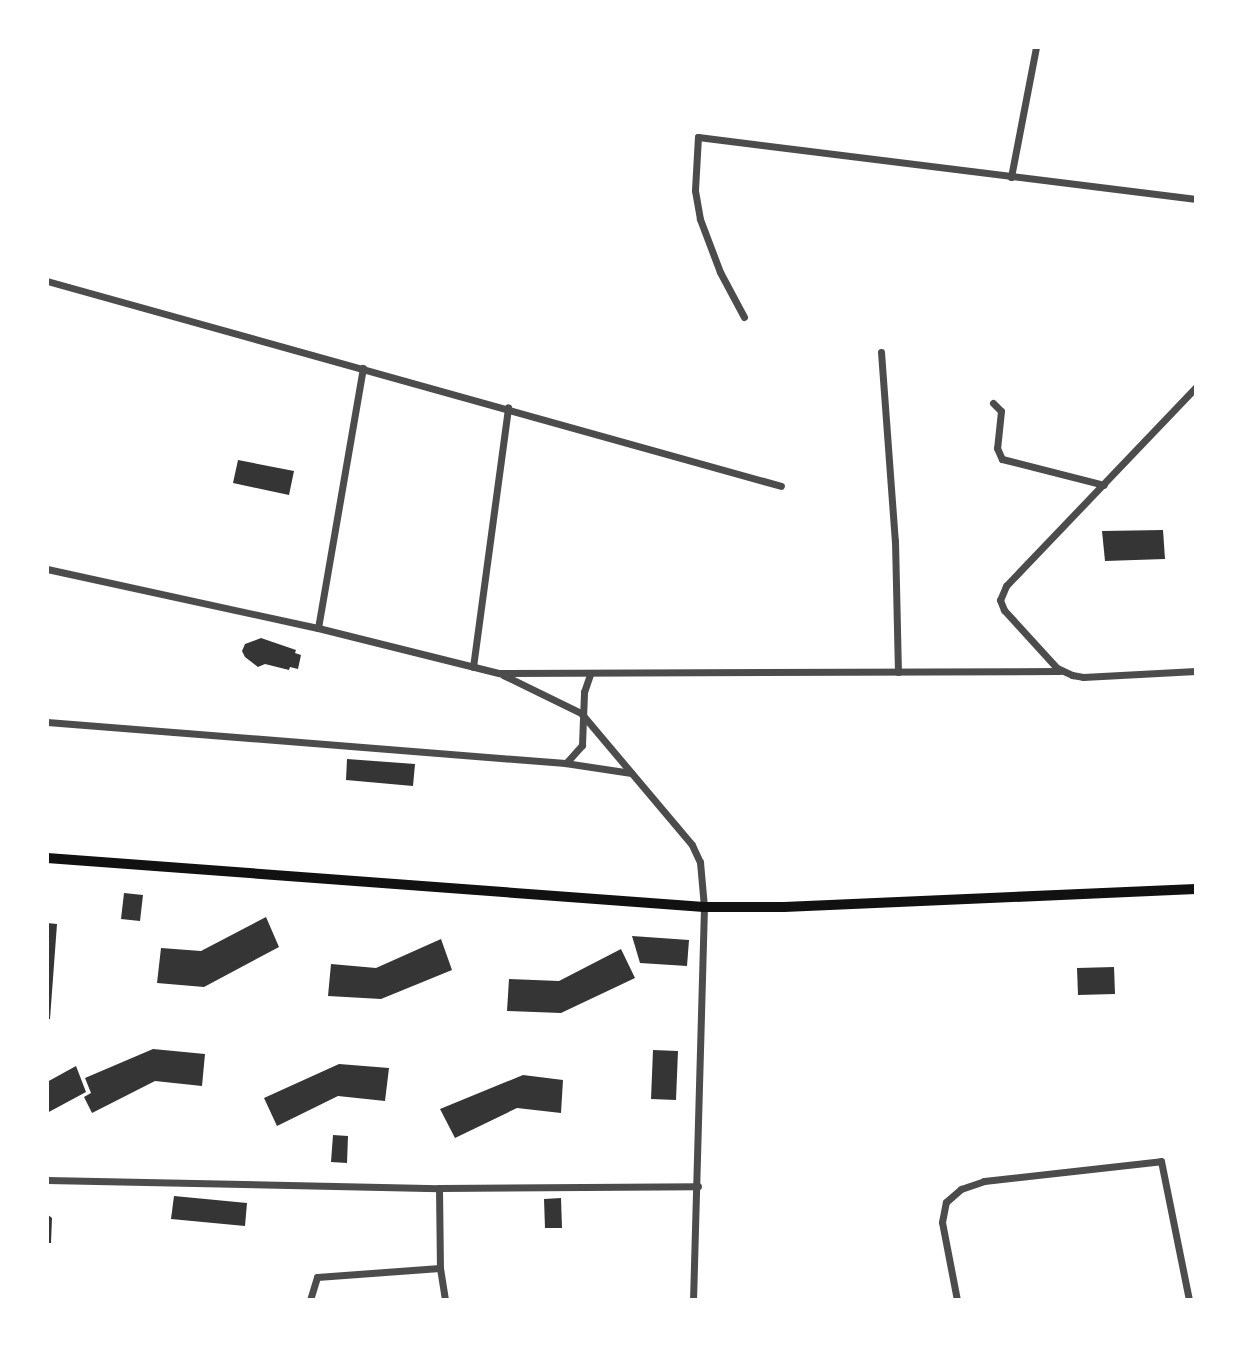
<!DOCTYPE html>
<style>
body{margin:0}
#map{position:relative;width:1243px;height:1347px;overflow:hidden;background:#fff;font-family:"Space Grotesk",sans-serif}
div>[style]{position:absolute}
.building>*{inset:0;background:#353535}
.minor>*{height:7px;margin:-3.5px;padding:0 3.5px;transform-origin:3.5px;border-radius:3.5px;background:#4c4c4c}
.secondary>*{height:10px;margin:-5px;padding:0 5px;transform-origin:5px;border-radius:5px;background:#111}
span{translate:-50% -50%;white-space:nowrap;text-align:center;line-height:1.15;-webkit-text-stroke:7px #fff;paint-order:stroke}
.frame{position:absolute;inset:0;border:49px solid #fff;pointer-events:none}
</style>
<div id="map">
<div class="building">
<div style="clip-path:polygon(238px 460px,294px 471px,289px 495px,233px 483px)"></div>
<div style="clip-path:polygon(1163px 530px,1165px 559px,1105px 561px,1102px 531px)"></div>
<div style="clip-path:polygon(261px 638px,296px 650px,295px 653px,301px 655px,298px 669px,290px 667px,289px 670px,265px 664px,258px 667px,245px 657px,242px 651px,245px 644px)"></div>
<div style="clip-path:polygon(347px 759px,415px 764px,413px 786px,346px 780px)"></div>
<div style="clip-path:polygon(124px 893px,143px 895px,140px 921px,121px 919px)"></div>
<div style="clip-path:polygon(266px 917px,279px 947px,204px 987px,157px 983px,161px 948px,201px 951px)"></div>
<div style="clip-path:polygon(47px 923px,57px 924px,50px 1019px,47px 1019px)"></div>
<div style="clip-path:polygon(632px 936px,689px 940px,687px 966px,640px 963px)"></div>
<div style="clip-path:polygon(441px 939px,452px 970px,381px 999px,328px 996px,331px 964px,376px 968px)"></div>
<div style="clip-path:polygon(621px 949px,635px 978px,561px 1013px,507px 1011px,509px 979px,559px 981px)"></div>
<div style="clip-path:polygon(1114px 967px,1115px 994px,1078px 995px,1077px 968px)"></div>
<div style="clip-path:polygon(153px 1049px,205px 1054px,202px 1086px,155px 1081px,92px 1113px,84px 1097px,91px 1093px,85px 1078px)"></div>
<div style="clip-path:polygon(653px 1050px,678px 1051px,676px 1100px,651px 1099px)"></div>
<div style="clip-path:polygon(339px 1064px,389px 1068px,385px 1101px,338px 1096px,277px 1126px,264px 1098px)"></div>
<div style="clip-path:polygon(76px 1066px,86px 1092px,47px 1113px,47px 1082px)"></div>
<div style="clip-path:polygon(523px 1075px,563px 1080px,561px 1113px,517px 1108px,455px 1138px,440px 1109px)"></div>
<div style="clip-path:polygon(333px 1135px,348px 1136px,347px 1163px,331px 1162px)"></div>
<div style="clip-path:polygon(174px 1196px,247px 1203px,245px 1226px,171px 1219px)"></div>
<div style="clip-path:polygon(561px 1198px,562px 1228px,545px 1228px,544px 1199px)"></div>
<div style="clip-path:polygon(47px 1214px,52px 1218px,51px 1243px,47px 1243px)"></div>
</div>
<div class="minor">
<div style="left:1011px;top:177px;width:132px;rotate:-79.1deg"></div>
<div style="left:47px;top:281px;width:762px;rotate:15.6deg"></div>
<div style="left:744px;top:317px;width:51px;rotate:-118.1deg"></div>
<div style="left:720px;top:272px;width:57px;rotate:-110.7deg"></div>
<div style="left:700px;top:219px;width:29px;rotate:-100deg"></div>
<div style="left:695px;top:190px;width:53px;rotate:-86.8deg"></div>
<div style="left:698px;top:137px;width:502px;rotate:7.1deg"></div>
<div style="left:881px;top:352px;width:190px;rotate:85.8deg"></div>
<div style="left:895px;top:541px;width:131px;rotate:88.7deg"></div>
<div style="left:1196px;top:387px;width:275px;rotate:133.7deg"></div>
<div style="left:1006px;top:586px;width:15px;rotate:113deg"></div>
<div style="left:1000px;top:600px;width:11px;rotate:68deg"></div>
<div style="left:1004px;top:610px;width:79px;rotate:47.6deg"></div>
<div style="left:1057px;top:668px;width:17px;rotate:25deg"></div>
<div style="left:1072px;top:675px;width:11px;rotate:10deg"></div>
<div style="left:1083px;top:677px;width:113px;rotate:-3deg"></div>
<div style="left:993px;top:403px;width:11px;rotate:45deg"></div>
<div style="left:1001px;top:411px;width:37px;rotate:96deg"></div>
<div style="left:997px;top:448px;width:12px;rotate:66deg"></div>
<div style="left:1002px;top:459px;width:105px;rotate:14.3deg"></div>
<div style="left:47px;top:569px;width:277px;rotate:12.3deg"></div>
<div style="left:318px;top:628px;width:187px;rotate:14deg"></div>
<div style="left:499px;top:673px;width:561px;rotate:-0.2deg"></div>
<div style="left:318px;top:628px;width:264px;rotate:-80.2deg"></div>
<div style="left:473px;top:667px;width:262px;rotate:-82.3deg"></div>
<div style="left:503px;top:675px;width:87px;rotate:26deg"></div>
<div style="left:581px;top:713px;width:172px;rotate:49.9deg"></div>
<div style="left:692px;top:845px;width:19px;rotate:65deg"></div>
<div style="left:700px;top:862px;width:45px;rotate:84.9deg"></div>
<div style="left:704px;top:907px;width:393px;rotate:91.6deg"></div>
<div style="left:47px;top:722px;width:520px;rotate:4.53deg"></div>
<div style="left:565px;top:763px;width:67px;rotate:8.6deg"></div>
<div style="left:566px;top:763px;width:24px;rotate:-48deg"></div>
<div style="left:582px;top:745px;width:53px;rotate:-87.8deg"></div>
<div style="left:584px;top:692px;width:18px;rotate:-71deg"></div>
<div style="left:47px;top:1180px;width:392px;rotate:1.2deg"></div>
<div style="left:439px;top:1188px;width:259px;rotate:-0.4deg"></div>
<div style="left:439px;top:1188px;width:80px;rotate:89.3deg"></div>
<div style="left:440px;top:1268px;width:32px;rotate:81deg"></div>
<div style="left:310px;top:1300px;width:24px;rotate:-73deg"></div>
<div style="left:317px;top:1277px;width:123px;rotate:-4.2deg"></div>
<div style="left:957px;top:1300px;width:79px;rotate:-100.9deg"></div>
<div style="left:942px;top:1222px;width:20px;rotate:-79deg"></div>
<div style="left:946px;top:1202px;width:20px;rotate:-41deg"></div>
<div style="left:961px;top:1189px;width:24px;rotate:-19deg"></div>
<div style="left:984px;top:1181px;width:178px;rotate:-6.4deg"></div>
<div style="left:1161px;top:1161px;width:142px;rotate:78.6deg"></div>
</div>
<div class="secondary">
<div style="left:47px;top:858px;width:659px;rotate:4.27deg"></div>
<div style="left:704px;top:907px;width:80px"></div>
<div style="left:784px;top:907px;width:412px;rotate:-2.5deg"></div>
</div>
<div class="frame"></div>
</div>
